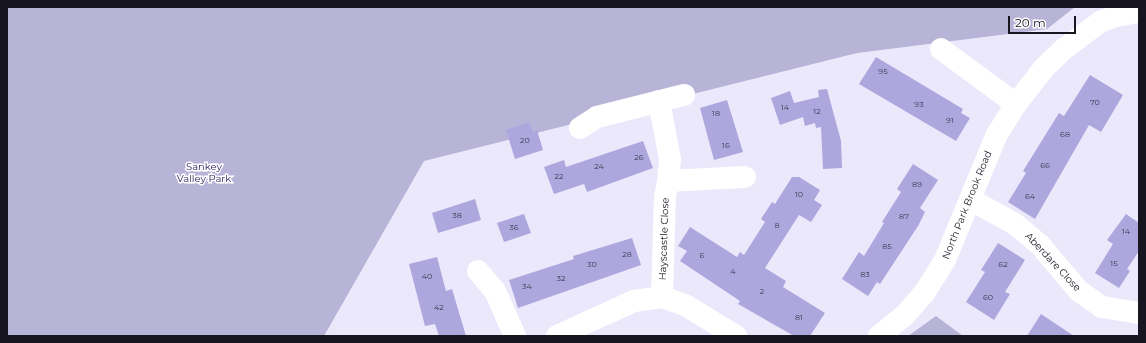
<!DOCTYPE html>
<style>
body{margin:0}
#map{position:relative;width:1146px;height:343px;overflow:hidden;background:#eae8fa;font-family:Montserrat,sans-serif}
div>[style]{position:absolute}
.green>*{inset:0;background:#b8b4d8}
.building>*{inset:0;background:#ada7de}
.minor>*{height:22px;margin:-11px;padding:0 11px;transform-origin:11px;border-radius:11px;background:#fff}
span{translate:-50% -50%;white-space:nowrap;text-align:center;line-height:1.15;-webkit-text-stroke:3px #fff;paint-order:stroke}
.number-label{font-size:8px;color:#3c3a50}
.number-label span{-webkit-text-stroke-width:0}
.park-label{font-size:10px;color:#2b1a5a}
.street-label{font-size:10px;color:#171620}
.frame{position:absolute;inset:0;border:8px solid #171620;pointer-events:none}
.scale{position:absolute;left:1008px;top:16px;width:68px;height:18px;box-sizing:border-box;border:2px solid #171620;border-top:0;padding-left:5px;font-size:12px;line-height:14px;white-space:nowrap;color:#171620;-webkit-text-stroke:3px #fff;paint-order:stroke}
</style>
<div id="map">
<div class="green">
<div style="clip-path:polygon(7px 7px,1075px 7px,1047px 29px,857px 53px,424px 161px,324px 336px,7px 336px)"></div>
<div style="clip-path:polygon(936px 316px,963px 336px,908px 336px)"></div>
</div>
<div class="building">
<div style="clip-path:polygon(876px 57px,963px 109px,961px 113px,970px 118px,956px 141px,859px 84px)"></div>
<div style="clip-path:polygon(1090px 75px,1123px 95px,1101px 132px,1089px 125px,1035px 219px,1008px 202px,1026px 173px,1023px 171px,1059px 113px,1064px 116px)"></div>
<div style="clip-path:polygon(827px 89px,841px 141px,842px 168px,823px 169px,821px 127px,816px 128px,815px 123px,805px 126px,803px 117px,780px 125px,771px 98px,790px 91px,794px 103px,819px 97px,818px 90px)"></div>
<div style="clip-path:polygon(727px 100px,743px 152px,714px 160px,700px 108px)"></div>
<div style="clip-path:polygon(529px 122px,533px 132px,537px 130px,543px 150px,515px 159px,506px 130px)"></div>
<div style="clip-path:polygon(643px 141px,653px 168px,587px 192px,584px 184px,554px 194px,544px 167px,564px 160px,566px 167px)"></div>
<div style="clip-path:polygon(913px 164px,938px 180px,920px 208px,925px 212px,918px 226px,880px 284px,877px 282px,868px 296px,842px 279px,859px 252px,864px 256px,884px 223px,882px 222px,901px 192px,897px 189px)"></div>
<div style="clip-path:polygon(792px 177px,799px 177px,820px 190px,814px 200px,822px 205px,811px 222px,799px 215px,765px 268px,786px 281px,783px 287px,825px 313px,810px 336px,794px 336px,738px 304px,740px 301px,680px 261px,687px 251px,678px 246px,690px 227px,737px 257px,740px 252px,744px 255px,765px 222px,761px 219px,772px 202px,775px 204px)"></div>
<div style="clip-path:polygon(475px 199px,481px 220px,438px 233px,432px 213px)"></div>
<div style="clip-path:polygon(524px 214px,531px 233px,504px 242px,497px 223px)"></div>
<div style="clip-path:polygon(1126px 214px,1139px 223px,1139px 251px,1127px 269px,1130px 271px,1119px 288px,1095px 273px,1113px 244px,1107px 240px)"></div>
<div style="clip-path:polygon(632px 238px,641px 265px,518px 308px,509px 280px,574px 259px,573px 256px)"></div>
<div style="clip-path:polygon(998px 243px,1025px 260px,1005px 292px,1010px 294px,994px 320px,966px 302px,985px 272px,981px 270px)"></div>
<div style="clip-path:polygon(437px 257px,446px 291px,452px 289px,466px 336px,439px 336px,435px 324px,425px 326px,409px 264px)"></div>
<div style="clip-path:polygon(1041px 314px,1074px 336px,1027px 336px)"></div>
</div>
<div class="minor">
<div style="left:941px;top:49px;width:93px;rotate:36.3deg"></div>
<div style="left:659px;top:101px;width:59px;rotate:79.3deg"></div>
<div style="left:670px;top:159px;width:22px;rotate:95deg"></div>
<div style="left:580px;top:128px;width:20px;rotate:-33deg"></div>
<div style="left:597px;top:117px;width:90px;rotate:-14.2deg"></div>
<div style="left:971px;top:200px;width:50px;rotate:28.6deg"></div>
<div style="left:1015px;top:224px;width:31px;rotate:40deg"></div>
<div style="left:1039px;top:244px;width:62px;rotate:49.6deg"></div>
<div style="left:1079px;top:291px;width:28px;rotate:35deg"></div>
<div style="left:1102px;top:307px;width:37px;rotate:9deg"></div>
<div style="left:478px;top:271px;width:26px;rotate:50deg"></div>
<div style="left:495px;top:291px;width:49px;rotate:66deg"></div>
<div style="left:662px;top:297px;width:100px;rotate:-88.3deg"></div>
<div style="left:665px;top:197px;width:16px;rotate:-79deg"></div>
<div style="left:668px;top:181px;width:77px;rotate:-3deg"></div>
<div style="left:557px;top:336px;width:85px;rotate:-24.4deg"></div>
<div style="left:634px;top:301px;width:28px;rotate:-8deg"></div>
<div style="left:662px;top:297px;width:24px;rotate:19deg"></div>
<div style="left:685px;top:305px;width:60px;rotate:31.3deg"></div>
<div style="left:879px;top:336px;width:32px;rotate:-39deg"></div>
<div style="left:904px;top:316px;width:32px;rotate:-49deg"></div>
<div style="left:925px;top:292px;width:38px;rotate:-58deg"></div>
<div style="left:945px;top:260px;width:134px;rotate:-67.6deg"></div>
<div style="left:996px;top:136px;width:38px;rotate:-58deg"></div>
<div style="left:1016px;top:104px;width:46px;rotate:-52.1deg"></div>
<div style="left:1044px;top:68px;width:28px;rotate:-44deg"></div>
<div style="left:1064px;top:49px;width:45px;rotate:-36.9deg"></div>
<div style="left:1100px;top:22px;width:17px;rotate:-21deg"></div>
<div style="left:1116px;top:16px;width:23px;rotate:-10deg"></div>
</div>
<div class="number-label">
<span style="left:883px;top:72px">95</span>
<span style="left:1095px;top:103px">70</span>
<span style="left:919px;top:105px">93</span>
<span style="left:785px;top:108px">14</span>
<span style="left:817px;top:112px">12</span>
<span style="left:716px;top:114px">18</span>
<span style="left:950px;top:121px">91</span>
<span style="left:1065px;top:135px">68</span>
<span style="left:525px;top:141px">20</span>
<span style="left:726px;top:146px">16</span>
<span style="left:639px;top:158px">26</span>
<span style="left:1045px;top:166px">66</span>
<span style="left:599px;top:167px">24</span>
<span style="left:559px;top:177px">22</span>
<span style="left:917px;top:185px">89</span>
<span style="left:799px;top:195px">10</span>
<span style="left:1030px;top:197px">64</span>
<span style="left:457px;top:216px">38</span>
<span style="left:904px;top:217px">87</span>
<span style="left:777px;top:226px">8</span>
<span style="left:514px;top:228px">36</span>
<span style="left:1126px;top:232px">14</span>
<span style="left:887px;top:247px">85</span>
<span style="left:627px;top:255px">28</span>
<span style="left:702px;top:256px">6</span>
<span style="left:1114px;top:264px">15</span>
<span style="left:592px;top:265px">30</span>
<span style="left:1003px;top:265px">62</span>
<span style="left:733px;top:272px">4</span>
<span style="left:865px;top:275px">83</span>
<span style="left:427px;top:277px">40</span>
<span style="left:561px;top:279px">32</span>
<span style="left:527px;top:287px">34</span>
<span style="left:762px;top:292px">2</span>
<span style="left:988px;top:298px">60</span>
<span style="left:439px;top:308px">42</span>
<span style="left:799px;top:318px">81</span>
</div>
<div class="park-label">
<span style="left:204px;top:172px">Sankey<br>Valley Park</span>
</div>
<div class="street-label">
<span style="left:967px;top:205px;rotate:-68deg">North Park Brook Road</span>
<span style="left:664px;top:239px;rotate:-88deg">Hayscastle Close</span>
<span style="left:1053px;top:262px;rotate:47deg">Aberdare Close</span>
</div>
<div class="frame"></div>
<div class="scale">20 m</div>
</div>
